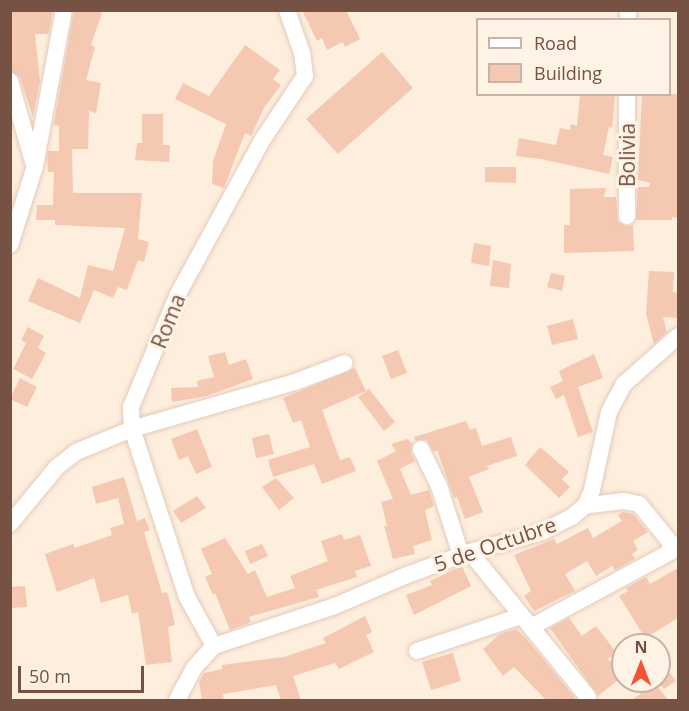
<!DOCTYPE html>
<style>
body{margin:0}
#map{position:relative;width:689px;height:711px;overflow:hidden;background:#feeedd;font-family:"Open Sans",sans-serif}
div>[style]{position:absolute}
.building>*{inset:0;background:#f5c8b2}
.roads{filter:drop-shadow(0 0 2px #e4cbbc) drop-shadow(0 0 2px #e4cbbc)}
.street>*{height:16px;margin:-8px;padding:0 8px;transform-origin:8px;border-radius:8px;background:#fff}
span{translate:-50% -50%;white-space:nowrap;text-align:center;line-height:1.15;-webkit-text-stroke:6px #fff3e5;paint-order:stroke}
.street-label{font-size:21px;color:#755244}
.frame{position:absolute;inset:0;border:12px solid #755244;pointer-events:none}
.legend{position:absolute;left:476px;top:18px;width:195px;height:78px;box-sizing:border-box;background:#fff3e5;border:2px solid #c8b3a5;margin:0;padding:8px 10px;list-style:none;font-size:18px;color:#755244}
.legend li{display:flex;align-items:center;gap:12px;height:30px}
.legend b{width:30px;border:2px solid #c8b3a5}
.north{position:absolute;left:611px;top:633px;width:60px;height:60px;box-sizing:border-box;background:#fff3e5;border:2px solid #c8b3a5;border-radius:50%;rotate:0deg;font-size:16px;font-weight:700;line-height:24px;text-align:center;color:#755244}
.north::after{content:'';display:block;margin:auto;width:21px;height:27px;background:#f25337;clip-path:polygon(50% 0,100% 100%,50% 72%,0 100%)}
.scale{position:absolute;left:18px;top:666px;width:126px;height:27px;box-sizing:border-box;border:3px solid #755244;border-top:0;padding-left:8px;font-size:18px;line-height:21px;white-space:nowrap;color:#755244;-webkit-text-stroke:4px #fff3e5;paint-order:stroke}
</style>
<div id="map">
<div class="building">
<div style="clip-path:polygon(10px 10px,53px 10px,49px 34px,35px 34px,40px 81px,33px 117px,20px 78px,10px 71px)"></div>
<div style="clip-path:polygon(74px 10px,103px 10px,91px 45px,95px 47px,86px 80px,101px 83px,96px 113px,89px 111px,88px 149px,72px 149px,73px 193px,142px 193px,138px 239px,149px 242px,144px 262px,138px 260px,127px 290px,118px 287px,113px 298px,94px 290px,80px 323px,28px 301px,38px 278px,80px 298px,88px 265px,113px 271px,125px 228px,55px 225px,55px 220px,36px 220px,37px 205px,53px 205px,54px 172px,48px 172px,47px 157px,48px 151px,59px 151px,59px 126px,54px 125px,55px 117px)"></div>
<div style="clip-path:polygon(302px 10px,346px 10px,360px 39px,345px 47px,343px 42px,327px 50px,322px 38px,317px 41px)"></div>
<div style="clip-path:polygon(245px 45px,280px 70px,273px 79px,281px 85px,264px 108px,251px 136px,245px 133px,224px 188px,212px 184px,213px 161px,226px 124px,175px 99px,183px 83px,209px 96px)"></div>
<div style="clip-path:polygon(382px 52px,413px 88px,338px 154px,306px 119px)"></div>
<div style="clip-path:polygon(580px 94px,615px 94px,612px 128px,609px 127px,603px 155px,613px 157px,609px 174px,541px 159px,516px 156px,519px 138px,556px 145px,560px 128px,570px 130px,571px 124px,577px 126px)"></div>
<div style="clip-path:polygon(642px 94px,678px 94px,678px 218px,672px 217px,672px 220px,636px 220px,638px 187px,649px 187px,650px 183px,638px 180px)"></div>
<div style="clip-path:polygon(142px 114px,163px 114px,163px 145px,170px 145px,169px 162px,135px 160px,137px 143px,142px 143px)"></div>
<div style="clip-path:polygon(485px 167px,516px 167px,516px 183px,485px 182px)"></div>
<div style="clip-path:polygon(606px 188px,604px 197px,616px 197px,618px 222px,626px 226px,633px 225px,634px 251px,564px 253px,564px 225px,570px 225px,570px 189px)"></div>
<div style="clip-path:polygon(474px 243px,491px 246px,489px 266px,471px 263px)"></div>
<div style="clip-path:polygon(493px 260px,511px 264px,509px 288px,490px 286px)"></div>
<div style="clip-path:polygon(649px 271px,674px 272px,673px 292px,678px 293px,678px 318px,663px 317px,667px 332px,654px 344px,646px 314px)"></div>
<div style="clip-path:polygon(551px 273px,565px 276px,562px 291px,547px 287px)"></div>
<div style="clip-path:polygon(573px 319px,578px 339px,552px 345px,547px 326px)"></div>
<div style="clip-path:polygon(28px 327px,44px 336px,38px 348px,46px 353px,32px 379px,13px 369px,26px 343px,21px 340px)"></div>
<div style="clip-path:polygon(398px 350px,407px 373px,391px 379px,382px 356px)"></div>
<div style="clip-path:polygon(225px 352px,229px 365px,246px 359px,253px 379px,207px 396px,172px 402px,171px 388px,198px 387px,197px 381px,214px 377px,208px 356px)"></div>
<div style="clip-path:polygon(594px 354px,603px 378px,578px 387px,593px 432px,578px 437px,564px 395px,556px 399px,550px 387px,563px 381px,559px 371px)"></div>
<div style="clip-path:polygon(355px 368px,366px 391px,322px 410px,340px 460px,350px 457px,356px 471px,322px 484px,314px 464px,273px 477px,268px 460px,310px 447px,301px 420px,293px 423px,283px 398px)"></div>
<div style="clip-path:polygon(20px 378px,37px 387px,27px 407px,10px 399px)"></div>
<div style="clip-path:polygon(369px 389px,395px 422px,384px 431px,358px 397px)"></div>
<div style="clip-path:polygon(466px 421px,470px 430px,476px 428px,482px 446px,511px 437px,517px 456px,487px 466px,489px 469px,469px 477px,483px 512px,465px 519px,457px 497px,454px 498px,437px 450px,434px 452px,426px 440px,415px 440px,414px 437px)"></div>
<div style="clip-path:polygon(197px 429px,212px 467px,196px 474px,188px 456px,179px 460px,171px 439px)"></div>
<div style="clip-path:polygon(269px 434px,274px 454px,256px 458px,252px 438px)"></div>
<div style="clip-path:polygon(408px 439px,412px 444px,411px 453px,415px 461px,400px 469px,411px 495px,429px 490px,434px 506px,425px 510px,432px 540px,413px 546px,415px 554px,393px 559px,384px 526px,387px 526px,381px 502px,393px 499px,377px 461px,396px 451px,391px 444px)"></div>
<div style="clip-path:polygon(540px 447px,569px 472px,562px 479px,570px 487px,559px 498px,525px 465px)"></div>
<div style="clip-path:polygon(124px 477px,137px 521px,145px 518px,150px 530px,144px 532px,162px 593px,167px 592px,172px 610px,175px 625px,168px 627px,172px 662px,146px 665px,138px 612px,132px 614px,128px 595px,101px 603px,94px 578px,57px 592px,45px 554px,73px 544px,75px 548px,112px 535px,110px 528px,124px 524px,118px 498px,96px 504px,92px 487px)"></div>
<div style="clip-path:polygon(276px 478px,294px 498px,279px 510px,262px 487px)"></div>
<div style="clip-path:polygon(197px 496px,206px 508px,181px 523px,173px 511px)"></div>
<div style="clip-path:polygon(623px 512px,633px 514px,648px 532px,633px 541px,638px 550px,632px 554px,635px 559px,615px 570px,612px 566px,596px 576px,587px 561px,565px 574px,575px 591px,534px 611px,524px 596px,531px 591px,514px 555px,554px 539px,557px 544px,588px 528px,593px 538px,622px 521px,618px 515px)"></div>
<div style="clip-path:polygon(342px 534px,344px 540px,360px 535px,371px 566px,355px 571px,357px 577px,316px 590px,319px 597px,249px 617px,251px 622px,230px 630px,215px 593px,213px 595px,205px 577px,212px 574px,201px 549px,225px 538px,248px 574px,255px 570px,267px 597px,295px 588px,290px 576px,328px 561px,321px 541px)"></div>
<div style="clip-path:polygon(262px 544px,268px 556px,250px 564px,245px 551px)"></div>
<div style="clip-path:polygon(462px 566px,471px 586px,414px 615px,406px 595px,432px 585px,430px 581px)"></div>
<div style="clip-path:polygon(678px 568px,678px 618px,645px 638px,619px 596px,628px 591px,626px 588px,646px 577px,650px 584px)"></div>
<div style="clip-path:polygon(25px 586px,27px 607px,10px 608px,10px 587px)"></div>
<div style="clip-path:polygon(365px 616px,372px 632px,366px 635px,374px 652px,339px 669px,335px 663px,293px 676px,301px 700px,281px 700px,276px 685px,223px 694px,224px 700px,202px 700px,199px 682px,204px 673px,222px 669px,222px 665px,284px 657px,326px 643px,323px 638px)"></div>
<div style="clip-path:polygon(569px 618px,582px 636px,596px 626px,616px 652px,608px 659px,623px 676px,598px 696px,550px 628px)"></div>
<div style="clip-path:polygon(516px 629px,525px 637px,577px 700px,546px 700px,514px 667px,503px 676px,483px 649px,500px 634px)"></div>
<div style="clip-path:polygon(453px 653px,461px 681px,431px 690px,422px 662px)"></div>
<div style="clip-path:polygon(659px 659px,676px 681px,664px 689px,659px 683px)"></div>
<div style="clip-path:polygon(655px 683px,668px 700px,632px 700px)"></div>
</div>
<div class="roads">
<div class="street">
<div style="left:628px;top:20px;width:10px;rotate:-90deg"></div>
<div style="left:10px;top:81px;width:84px;rotate:74.1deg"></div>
<div style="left:627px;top:216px;width:122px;rotate:-90deg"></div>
<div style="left:10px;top:245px;width:83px;rotate:-72.4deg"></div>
<div style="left:35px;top:166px;width:159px;rotate:-79.5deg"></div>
<div style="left:421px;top:449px;width:41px;rotate:64.1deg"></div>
<div style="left:439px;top:486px;width:72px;rotate:72.3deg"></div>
<div style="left:10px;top:524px;width:74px;rotate:-50.5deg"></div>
<div style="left:57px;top:467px;width:24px;rotate:-38deg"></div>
<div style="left:76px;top:452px;width:61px;rotate:-22.3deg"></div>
<div style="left:132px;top:429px;width:170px;rotate:-16.1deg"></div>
<div style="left:295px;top:382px;width:53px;rotate:-20.8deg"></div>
<div style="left:470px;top:552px;width:187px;rotate:50.9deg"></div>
<div style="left:531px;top:627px;width:158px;rotate:-28.3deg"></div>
<div style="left:670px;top:552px;width:10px;rotate:-90deg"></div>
<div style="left:670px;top:542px;width:49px;rotate:-129.2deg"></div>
<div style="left:639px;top:504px;width:16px;rotate:-169deg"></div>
<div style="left:623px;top:501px;width:38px;rotate:173deg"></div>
<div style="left:214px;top:646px;width:56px;rotate:-118.9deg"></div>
<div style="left:187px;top:597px;width:177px;rotate:-108.1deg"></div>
<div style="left:132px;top:429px;width:22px;rotate:-93deg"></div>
<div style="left:131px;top:407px;width:122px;rotate:-67.4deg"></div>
<div style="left:178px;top:294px;width:177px;rotate:-61.3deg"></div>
<div style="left:263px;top:139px;width:76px;rotate:-56.3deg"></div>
<div style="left:305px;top:76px;width:23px;rotate:-97deg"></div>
<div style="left:302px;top:53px;width:46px;rotate:-109.2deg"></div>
<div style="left:417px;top:651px;width:110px;rotate:-18.6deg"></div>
<div style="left:177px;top:700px;width:36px;rotate:-62deg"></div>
<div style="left:194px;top:668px;width:30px;rotate:-48deg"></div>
<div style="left:214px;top:646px;width:127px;rotate:-18.3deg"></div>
<div style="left:335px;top:606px;width:78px;rotate:-23.3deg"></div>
<div style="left:407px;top:575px;width:67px;rotate:-20.1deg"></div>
<div style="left:470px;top:552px;width:75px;rotate:-15.5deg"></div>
<div style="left:542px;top:532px;width:35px;rotate:-27deg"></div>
<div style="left:573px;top:516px;width:16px;rotate:-40deg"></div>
<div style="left:585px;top:506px;width:17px;rotate:-66deg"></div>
<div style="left:592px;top:490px;width:80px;rotate:-77.7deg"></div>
<div style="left:609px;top:412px;width:32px;rotate:-62deg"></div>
<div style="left:624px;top:384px;width:72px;rotate:-41.6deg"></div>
</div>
</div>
<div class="street-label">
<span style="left:627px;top:155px;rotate:-90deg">Bolivia</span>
<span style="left:168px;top:321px;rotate:-68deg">Roma</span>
<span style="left:495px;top:544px;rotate:-19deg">5 de Octubre</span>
</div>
<div class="frame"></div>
<ul class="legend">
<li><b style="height:8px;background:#fff"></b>Road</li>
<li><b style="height:16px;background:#f5c8b2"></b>Building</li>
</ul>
<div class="north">N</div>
<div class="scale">50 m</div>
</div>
